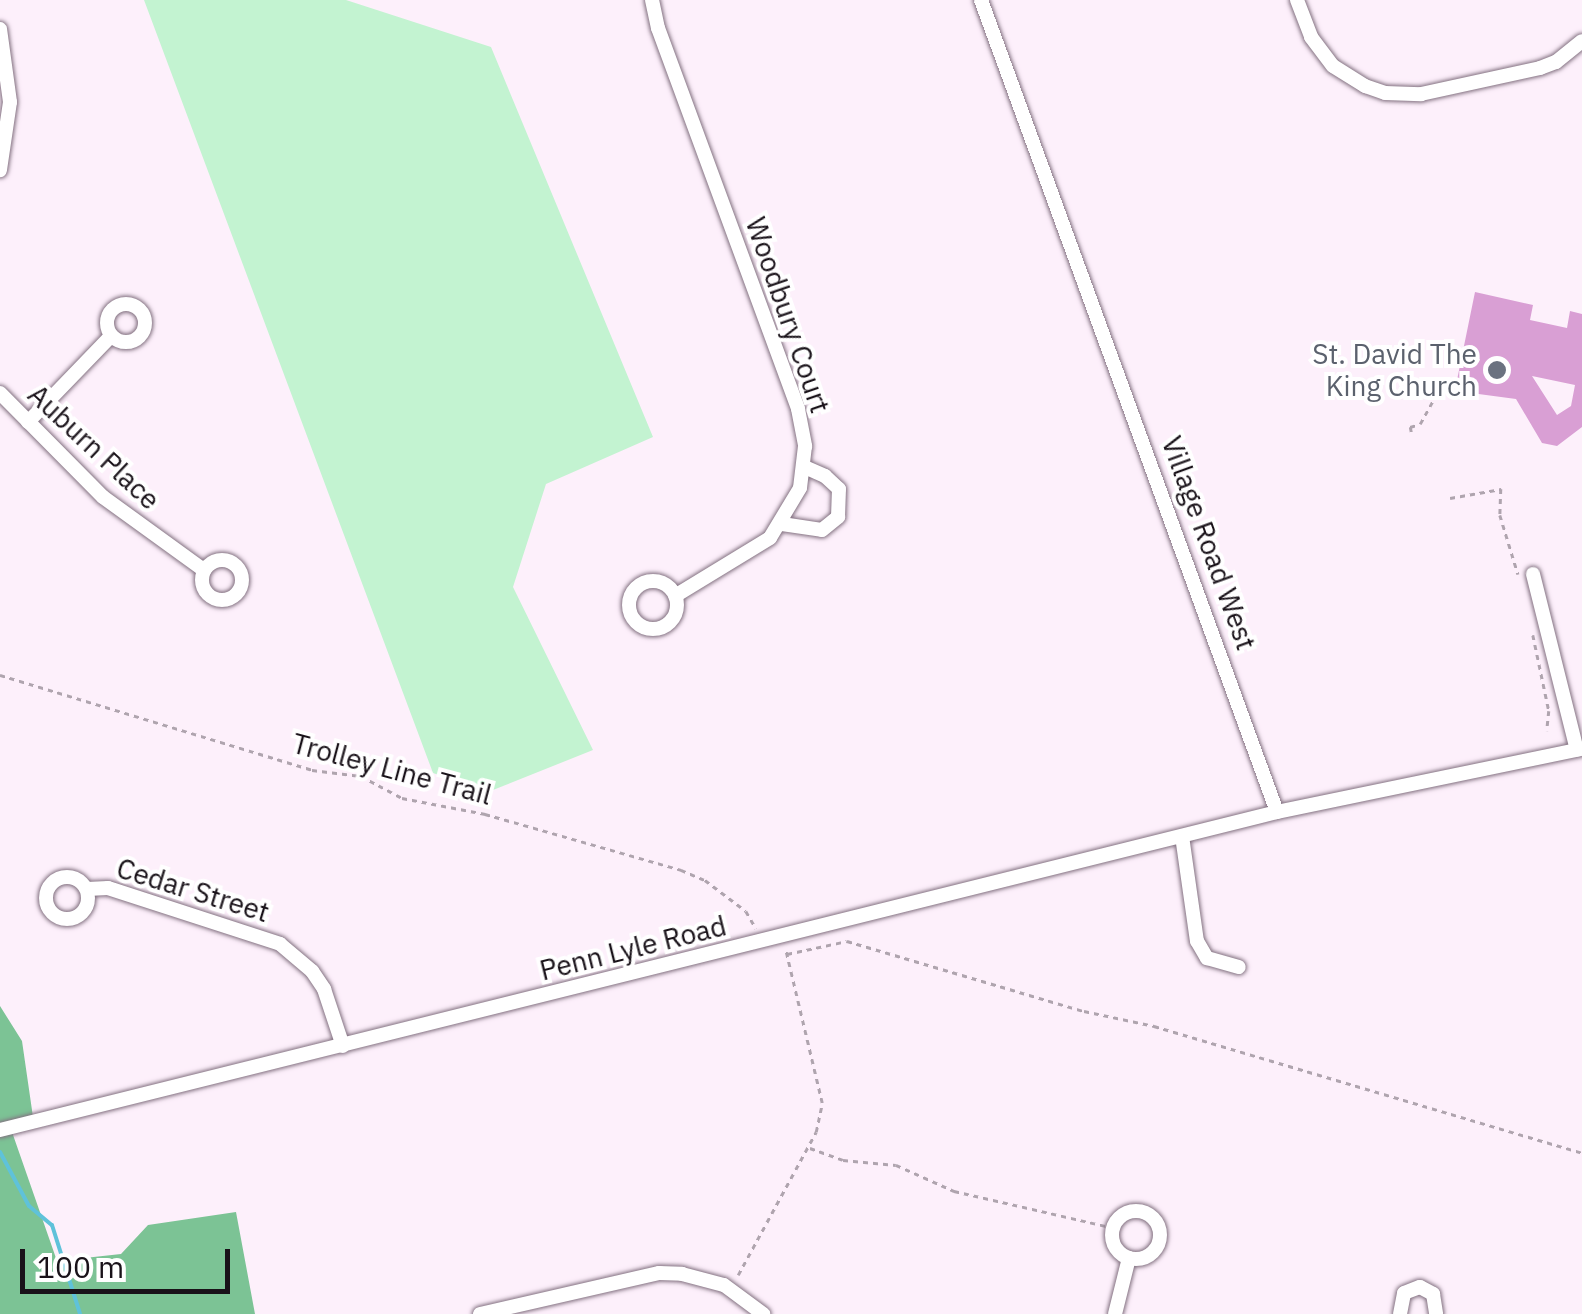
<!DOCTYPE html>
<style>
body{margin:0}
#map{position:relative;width:1582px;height:1314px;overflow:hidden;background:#fdf0fb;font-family:"IBM Plex Sans",sans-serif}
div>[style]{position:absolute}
.green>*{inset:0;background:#c3f3d1}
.forest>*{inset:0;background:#7cc395}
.stream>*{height:4px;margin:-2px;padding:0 2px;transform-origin:2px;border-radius:2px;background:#5fc2da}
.building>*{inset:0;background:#d99fd4}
.path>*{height:2.5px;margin-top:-1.25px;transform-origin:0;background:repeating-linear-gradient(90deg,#afa4ae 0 5px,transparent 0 10px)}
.roads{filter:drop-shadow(0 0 2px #837181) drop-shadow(0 0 2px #837181)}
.minor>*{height:14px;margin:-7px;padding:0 7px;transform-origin:7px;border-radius:7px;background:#fff}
.minor>.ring{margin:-7px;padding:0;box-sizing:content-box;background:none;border:14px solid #fff;border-radius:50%}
.dots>*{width:28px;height:28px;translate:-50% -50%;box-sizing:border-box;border:5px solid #fff;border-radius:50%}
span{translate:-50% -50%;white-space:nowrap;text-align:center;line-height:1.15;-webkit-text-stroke:8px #fff;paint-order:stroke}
.street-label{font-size:28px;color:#191219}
.worship-label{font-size:28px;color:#5b616d}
.right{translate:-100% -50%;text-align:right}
.scale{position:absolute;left:20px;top:1249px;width:210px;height:45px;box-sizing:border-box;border:5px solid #191219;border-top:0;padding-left:12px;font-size:30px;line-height:35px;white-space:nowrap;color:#191219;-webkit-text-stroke:8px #fff;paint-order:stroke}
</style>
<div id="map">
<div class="green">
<div style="clip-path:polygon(144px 0,346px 0,491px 47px,653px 437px,546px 484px,513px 587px,593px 750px,488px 792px,433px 773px)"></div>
</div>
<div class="forest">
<div style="clip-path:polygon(0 1006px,22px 1041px,34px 1124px,12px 1132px,57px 1261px,121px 1254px,148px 1225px,236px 1212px,255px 1314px,0 1314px)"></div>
</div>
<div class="stream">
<div style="left:0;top:1152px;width:61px;rotate:61.8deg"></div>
<div style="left:29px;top:1206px;width:30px;rotate:40deg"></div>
<div style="left:52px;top:1225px;width:93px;rotate:72.5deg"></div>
</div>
<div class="building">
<div style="clip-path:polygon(evenodd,1475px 292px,1533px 305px,1530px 320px,1567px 328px,1570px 311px,1582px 314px,1582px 427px,1557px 446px,1542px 443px,1516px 399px,1471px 393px,1472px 389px,1456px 385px,1475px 292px,1532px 376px,1575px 385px,1571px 406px,1557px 415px,1532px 376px)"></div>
</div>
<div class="path">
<div style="left:1411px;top:432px;width:5px;rotate:-101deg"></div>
<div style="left:1410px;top:427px;width:10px;rotate:-17deg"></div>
<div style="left:1420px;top:424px;width:26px;rotate:-61deg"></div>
<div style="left:1450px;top:498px;width:52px;rotate:-10deg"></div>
<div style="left:1501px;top:489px;width:26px;rotate:92deg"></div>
<div style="left:1500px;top:515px;width:62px;rotate:73deg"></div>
<div style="left:1533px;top:635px;width:78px;rotate:78.1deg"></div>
<div style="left:1549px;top:711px;width:20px;rotate:96deg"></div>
<div style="left:0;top:675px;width:326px;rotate:16.9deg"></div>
<div style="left:312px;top:770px;width:49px;rotate:7deg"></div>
<div style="left:361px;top:776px;width:47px;rotate:28.2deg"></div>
<div style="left:402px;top:798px;width:85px;rotate:10.9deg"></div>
<div style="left:485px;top:814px;width:204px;rotate:15.9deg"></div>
<div style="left:681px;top:870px;width:26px;rotate:23deg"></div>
<div style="left:705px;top:880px;width:51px;rotate:37.1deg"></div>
<div style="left:746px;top:911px;width:20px;rotate:60deg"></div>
<div style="left:787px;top:954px;width:61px;rotate:-12.2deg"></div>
<div style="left:847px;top:941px;width:247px;rotate:16.5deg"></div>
<div style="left:1084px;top:1011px;width:72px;rotate:12.1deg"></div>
<div style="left:1154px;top:1026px;width:446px;rotate:16.5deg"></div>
<div style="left:810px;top:1148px;width:35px;rotate:20deg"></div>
<div style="left:843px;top:1160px;width:53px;rotate:5.4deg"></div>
<div style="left:896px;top:1165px;width:64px;rotate:24.1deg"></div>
<div style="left:954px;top:1191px;width:164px;rotate:13deg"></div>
<div style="left:738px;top:1275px;width:163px;rotate:-61.4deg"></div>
<div style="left:816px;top:1132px;width:30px;rotate:-78deg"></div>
<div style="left:822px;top:1103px;width:159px;rotate:-103.4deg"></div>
</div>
<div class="roads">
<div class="minor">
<div style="left:652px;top:0;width:29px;rotate:78deg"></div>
<div style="left:658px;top:28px;width:406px;rotate:69.8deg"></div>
<div style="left:798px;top:409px;width:38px;rotate:79deg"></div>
<div style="left:805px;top:446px;width:42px;rotate:96.8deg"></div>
<div style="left:800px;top:488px;width:58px;rotate:121deg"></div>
<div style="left:770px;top:538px;width:111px;rotate:148.6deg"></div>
<div style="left:981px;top:0;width:864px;rotate:69.97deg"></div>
<div style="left:1297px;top:0;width:40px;rotate:69deg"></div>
<div style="left:1311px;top:37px;width:36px;rotate:53deg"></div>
<div style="left:1333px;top:66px;width:38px;rotate:32deg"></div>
<div style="left:1365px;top:86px;width:21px;rotate:19deg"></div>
<div style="left:1385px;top:93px;width:36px;rotate:2deg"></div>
<div style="left:1421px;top:94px;width:122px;rotate:-12.3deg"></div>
<div style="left:1540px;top:68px;width:17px;rotate:-21deg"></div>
<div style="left:1556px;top:62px;width:33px;rotate:-39deg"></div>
<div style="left:0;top:29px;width:74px;rotate:82.2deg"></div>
<div style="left:10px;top:102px;width:69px;rotate:98.4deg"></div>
<div class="ring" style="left:107px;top:304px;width:24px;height:24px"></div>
<div style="left:0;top:393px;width:146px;rotate:45.3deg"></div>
<div style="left:103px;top:497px;width:125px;rotate:35.9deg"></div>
<div style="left:28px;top:422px;width:120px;rotate:-46deg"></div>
<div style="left:782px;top:524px;width:40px;rotate:8.5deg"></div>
<div style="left:822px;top:530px;width:21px;rotate:-39deg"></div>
<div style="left:838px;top:517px;width:28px;rotate:-88deg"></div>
<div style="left:839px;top:489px;width:19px;rotate:-137deg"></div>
<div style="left:825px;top:476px;width:22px;rotate:-156deg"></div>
<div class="ring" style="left:202px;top:560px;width:26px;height:26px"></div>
<div style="left:1533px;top:574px;width:181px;rotate:76deg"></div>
<div class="ring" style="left:629px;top:581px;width:34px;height:34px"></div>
<div style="left:1182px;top:836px;width:106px;rotate:81.9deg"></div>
<div style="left:1197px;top:941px;width:20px;rotate:60deg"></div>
<div style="left:1207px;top:958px;width:33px;rotate:16deg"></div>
<div class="ring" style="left:46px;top:877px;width:28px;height:28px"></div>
<div style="left:87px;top:889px;width:21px;rotate:-3deg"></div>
<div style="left:108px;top:888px;width:181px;rotate:18deg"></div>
<div style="left:280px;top:944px;width:42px;rotate:40.2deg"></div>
<div style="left:312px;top:971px;width:22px;rotate:56deg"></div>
<div style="left:324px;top:989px;width:60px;rotate:71.6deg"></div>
<div style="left:0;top:1130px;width:1316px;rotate:-13.98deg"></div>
<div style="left:1277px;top:812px;width:311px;rotate:-11.7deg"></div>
<div class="ring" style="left:1112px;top:1211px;width:34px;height:34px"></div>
<div style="left:480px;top:1314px;width:184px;rotate:-12.9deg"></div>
<div style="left:659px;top:1273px;width:23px;rotate:2deg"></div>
<div style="left:682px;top:1274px;width:43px;rotate:14.7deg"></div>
<div style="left:724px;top:1285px;width:49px;rotate:36.6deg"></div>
<div style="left:1115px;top:1314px;width:58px;rotate:-76deg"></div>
<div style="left:1400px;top:1314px;width:21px;rotate:-79deg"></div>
<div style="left:1404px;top:1293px;width:17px;rotate:-21deg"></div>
<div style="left:1420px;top:1287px;width:15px;rotate:28deg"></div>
<div style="left:1433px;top:1294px;width:20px;rotate:81deg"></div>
</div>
</div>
<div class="dots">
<div style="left:1497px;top:370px;background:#6b7280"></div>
</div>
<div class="street-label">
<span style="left:788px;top:315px;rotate:71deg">Woodbury Court</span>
<span style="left:94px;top:447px;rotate:43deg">Auburn Place</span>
<span style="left:1209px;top:543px;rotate:70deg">Village Road West</span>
<span style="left:392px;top:769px;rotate:15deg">Trolley Line Trail</span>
<span style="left:193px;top:890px;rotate:17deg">Cedar Street</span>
<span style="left:633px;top:948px;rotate:-14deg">Penn Lyle Road</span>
</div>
<div class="worship-label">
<span class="right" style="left:1477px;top:370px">St. David The<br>King Church</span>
</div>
<div class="scale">100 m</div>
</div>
